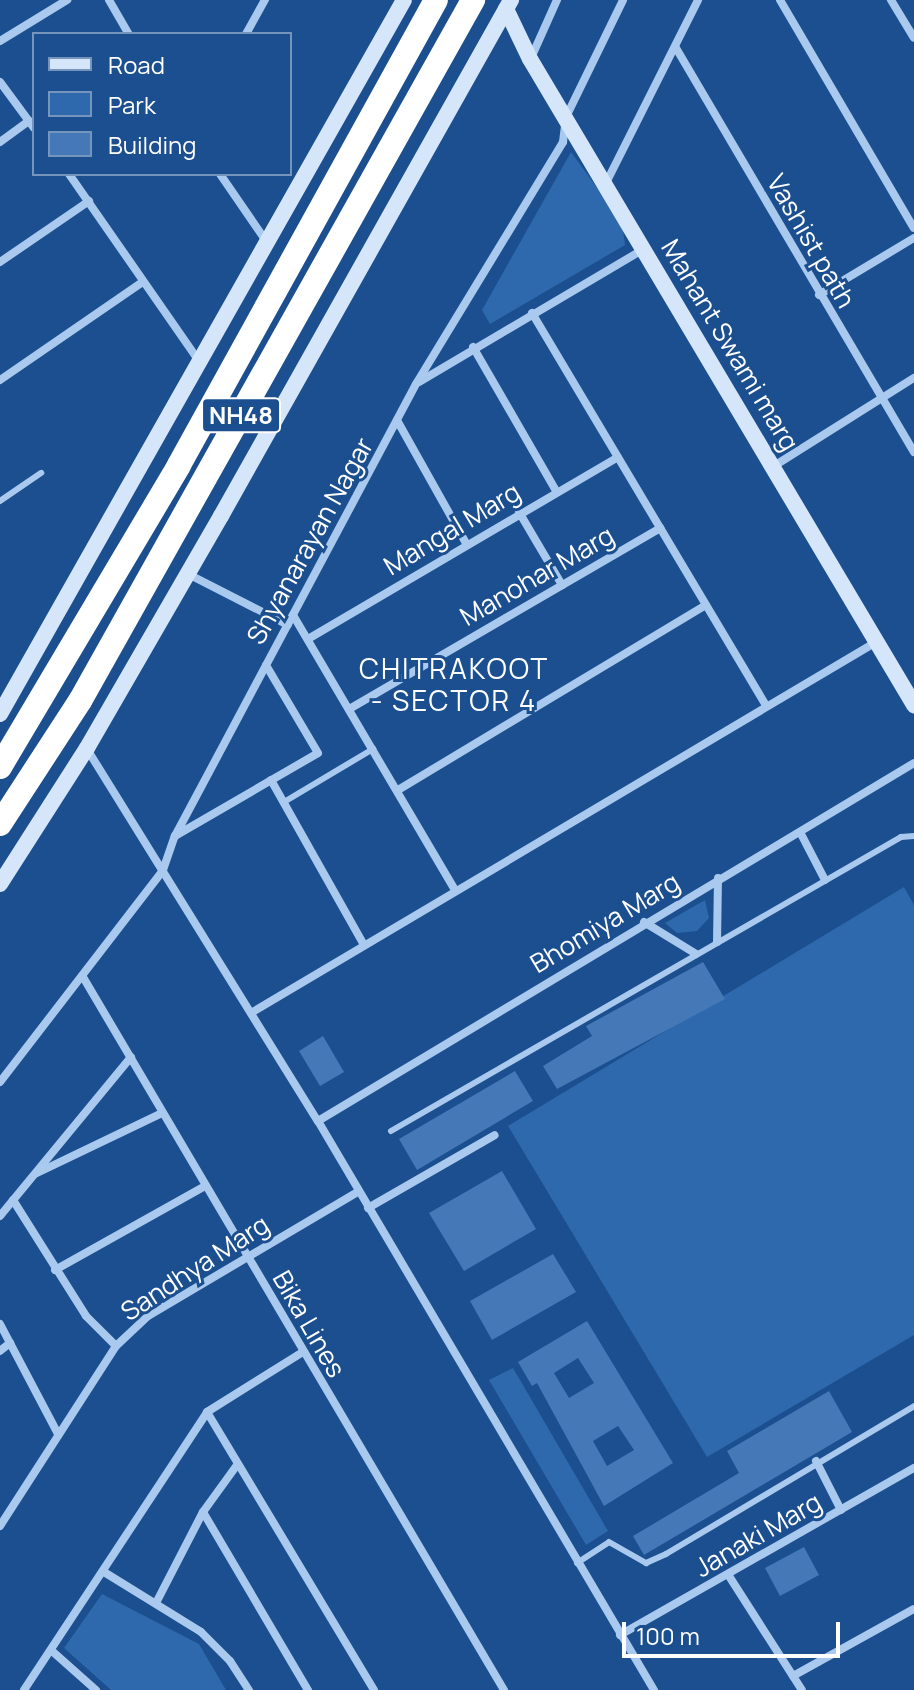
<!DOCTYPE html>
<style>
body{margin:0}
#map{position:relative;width:914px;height:1690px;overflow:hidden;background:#1b4f8f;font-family:Manrope,sans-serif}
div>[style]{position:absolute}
.green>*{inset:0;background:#2e69ad}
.building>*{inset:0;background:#4478b7}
.lane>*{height:6px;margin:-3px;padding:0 3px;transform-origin:3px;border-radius:3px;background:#a9c9ee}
.street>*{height:8px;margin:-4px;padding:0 4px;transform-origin:4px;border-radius:4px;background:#a9c9ee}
.secondary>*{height:16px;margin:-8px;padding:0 8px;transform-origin:8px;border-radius:8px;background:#d6e6fa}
.highway>*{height:24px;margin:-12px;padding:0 12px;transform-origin:12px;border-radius:12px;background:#fff}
span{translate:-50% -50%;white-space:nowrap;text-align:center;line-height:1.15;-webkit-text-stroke:6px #1b4f8f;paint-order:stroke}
.shield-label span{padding:2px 6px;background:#1b4f8f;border:2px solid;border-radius:6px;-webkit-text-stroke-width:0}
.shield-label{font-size:24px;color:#fff;font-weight:700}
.street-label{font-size:26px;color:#fff}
.neighbourhood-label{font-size:28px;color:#fff;letter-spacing:2px}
.legend{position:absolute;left:32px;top:32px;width:260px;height:144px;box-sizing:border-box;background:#1b4f8f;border:2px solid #7695bc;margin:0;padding:10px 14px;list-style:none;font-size:24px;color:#fff}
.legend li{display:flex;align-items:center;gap:16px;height:40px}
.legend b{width:40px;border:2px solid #7695bc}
.scale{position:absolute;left:622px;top:1622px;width:218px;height:36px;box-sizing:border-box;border:4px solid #fff;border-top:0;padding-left:10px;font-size:24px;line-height:28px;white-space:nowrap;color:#fff;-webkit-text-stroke:6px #1b4f8f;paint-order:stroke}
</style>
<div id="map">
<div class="green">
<div style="clip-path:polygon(571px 152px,622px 222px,625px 245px,490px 324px,482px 310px)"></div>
<div style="clip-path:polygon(904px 887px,914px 905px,914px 1335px,707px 1457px,508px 1126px)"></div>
<div style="clip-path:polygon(705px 900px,709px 918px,697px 931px,677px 933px,665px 923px)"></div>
<div style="clip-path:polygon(513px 1368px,608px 1531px,586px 1545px,489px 1380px)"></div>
<div style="clip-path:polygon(102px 1594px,199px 1644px,226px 1690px,111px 1690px,64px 1648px)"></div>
</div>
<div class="building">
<div style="clip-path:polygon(703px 962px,725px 999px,557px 1089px,543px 1066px,592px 1036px,586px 1026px)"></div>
<div style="clip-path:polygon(323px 1036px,344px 1072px,320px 1086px,299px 1051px)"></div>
<div style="clip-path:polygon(515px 1071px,533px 1101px,417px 1170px,399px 1139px)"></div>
<div style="clip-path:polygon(502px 1171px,536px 1229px,464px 1271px,429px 1213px)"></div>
<div style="clip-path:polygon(553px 1254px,576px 1292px,492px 1340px,470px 1301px)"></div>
<div style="clip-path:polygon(evenodd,587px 1321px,673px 1463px,604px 1506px,537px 1383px,532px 1386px,518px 1362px,587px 1321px,578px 1358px,594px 1383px,569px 1398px,554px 1373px,578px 1358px,587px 1321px,618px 1426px,634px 1450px,607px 1466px,593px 1441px,618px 1426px)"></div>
<div style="clip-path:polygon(829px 1391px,852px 1432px,644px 1555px,633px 1536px,739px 1473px,727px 1451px)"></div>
<div style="clip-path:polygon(804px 1547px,819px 1575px,780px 1596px,765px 1568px)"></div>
</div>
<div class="lane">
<div style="left:0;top:501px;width:50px;rotate:-34.3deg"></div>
<div style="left:284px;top:802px;width:104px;rotate:-30.8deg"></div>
<div style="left:391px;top:1131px;width:589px;rotate:-29.96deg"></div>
<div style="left:901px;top:837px;width:13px;rotate:-4deg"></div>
<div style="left:577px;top:1563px;width:38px;rotate:-33deg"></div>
<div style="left:609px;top:1542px;width:43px;rotate:29.6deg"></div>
<div style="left:646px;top:1563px;width:22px;rotate:-24deg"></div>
<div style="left:666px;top:1554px;width:289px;rotate:-30.8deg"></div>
</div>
<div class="street">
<div style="left:109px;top:0;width:39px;rotate:60deg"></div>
<div style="left:780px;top:0;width:264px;rotate:59.6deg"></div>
<div style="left:891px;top:0;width:44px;rotate:58.8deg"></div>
<div style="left:246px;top:34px;width:39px;rotate:-61deg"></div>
<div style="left:0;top:41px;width:79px;rotate:-31.5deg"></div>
<div style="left:676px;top:48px;width:469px;rotate:59.5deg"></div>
<div style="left:531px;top:58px;width:64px;rotate:-65.9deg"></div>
<div style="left:0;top:82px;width:57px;rotate:53.5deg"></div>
<div style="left:0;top:142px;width:36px;rotate:-36deg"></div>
<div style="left:69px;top:174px;width:231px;rotate:55.2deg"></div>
<div style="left:220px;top:174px;width:81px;rotate:55.5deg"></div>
<div style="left:606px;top:183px;width:205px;rotate:-63.3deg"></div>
<div style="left:0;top:262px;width:108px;rotate:-34.4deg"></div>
<div style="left:819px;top:295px;width:111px;rotate:-31deg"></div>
<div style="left:532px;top:313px;width:457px;rotate:59.2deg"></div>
<div style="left:473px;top:347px;width:166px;rotate:60deg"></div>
<div style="left:0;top:380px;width:171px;rotate:-34.5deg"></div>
<div style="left:419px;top:382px;width:261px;rotate:-30.6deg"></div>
<div style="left:398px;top:422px;width:139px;rotate:60.7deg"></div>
<div style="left:774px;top:466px;width:165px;rotate:-32.2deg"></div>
<div style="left:519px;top:512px;width:85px;rotate:59.5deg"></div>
<div style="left:188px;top:574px;width:112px;rotate:27deg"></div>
<div style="left:293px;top:615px;width:319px;rotate:59.5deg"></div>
<div style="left:308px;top:639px;width:359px;rotate:-30.4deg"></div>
<div style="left:351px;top:708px;width:358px;rotate:-30.2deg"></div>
<div style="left:87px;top:749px;width:438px;rotate:58.2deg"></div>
<div style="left:318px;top:1121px;width:661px;rotate:59.44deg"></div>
<div style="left:271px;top:780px;width:189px;rotate:60.6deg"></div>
<div style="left:398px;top:790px;width:359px;rotate:-31deg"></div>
<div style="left:800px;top:832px;width:54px;rotate:62.5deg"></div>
<div style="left:175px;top:836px;width:165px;rotate:-30.1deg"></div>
<div style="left:318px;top:753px;width:102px;rotate:-120.6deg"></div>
<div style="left:644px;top:922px;width:61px;rotate:31.6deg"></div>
<div style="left:717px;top:942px;width:64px;rotate:-89.1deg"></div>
<div style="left:83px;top:977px;width:828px;rotate:59.44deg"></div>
<div style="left:251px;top:1013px;width:727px;rotate:-30.69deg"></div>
<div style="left:0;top:1082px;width:267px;rotate:-52.4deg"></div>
<div style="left:163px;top:870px;width:36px;rotate:-71deg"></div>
<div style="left:175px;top:836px;width:512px;rotate:-61.93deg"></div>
<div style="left:416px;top:384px;width:283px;rotate:-58.7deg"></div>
<div style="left:563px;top:142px;width:25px;rotate:-83deg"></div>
<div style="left:566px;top:117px;width:130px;rotate:-64deg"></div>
<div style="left:318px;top:1121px;width:695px;rotate:-30.99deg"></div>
<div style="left:37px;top:1173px;width:139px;rotate:-25.6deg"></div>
<div style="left:13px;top:1200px;width:137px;rotate:57.8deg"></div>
<div style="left:86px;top:1316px;width:42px;rotate:45deg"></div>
<div style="left:368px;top:1208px;width:146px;rotate:-29.9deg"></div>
<div style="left:0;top:1216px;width:206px;rotate:-50.5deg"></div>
<div style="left:55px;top:1270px;width:172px;rotate:-29.2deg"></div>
<div style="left:0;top:1324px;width:124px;rotate:62.2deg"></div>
<div style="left:0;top:1351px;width:13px;rotate:-39deg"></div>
<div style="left:207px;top:1412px;width:324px;rotate:59deg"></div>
<div style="left:816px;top:1461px;width:55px;rotate:63deg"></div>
<div style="left:203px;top:1512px;width:207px;rotate:59.5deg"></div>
<div style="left:0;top:1526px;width:214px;rotate:-57.2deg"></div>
<div style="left:116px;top:1346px;width:44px;rotate:-43.2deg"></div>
<div style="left:148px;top:1316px;width:245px;rotate:-30.6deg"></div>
<div style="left:104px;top:1572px;width:114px;rotate:31.7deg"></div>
<div style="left:201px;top:1632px;width:41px;rotate:45deg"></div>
<div style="left:230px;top:1661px;width:35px;rotate:57deg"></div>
<div style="left:729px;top:1576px;width:135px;rotate:57.4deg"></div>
<div style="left:156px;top:1603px;width:102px;rotate:-62.7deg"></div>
<div style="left:203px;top:1512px;width:58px;rotate:-54.1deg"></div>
<div style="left:620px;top:1635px;width:338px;rotate:-29.6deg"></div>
<div style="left:52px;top:1651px;width:59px;rotate:41.6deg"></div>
<div style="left:793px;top:1676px;width:138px;rotate:-29deg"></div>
<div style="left:24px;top:1690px;width:333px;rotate:-56.6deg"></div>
<div style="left:207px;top:1412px;width:111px;rotate:-32.1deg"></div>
</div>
<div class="secondary">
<div style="left:506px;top:9px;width:55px;rotate:64.4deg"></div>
<div style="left:530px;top:59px;width:752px;rotate:59.27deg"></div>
<div style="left:0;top:714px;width:820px;rotate:-60.5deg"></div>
<div style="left:0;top:884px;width:161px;rotate:-57.4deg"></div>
<div style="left:87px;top:748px;width:268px;rotate:-60deg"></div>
<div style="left:221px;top:516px;width:592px;rotate:-60.66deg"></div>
</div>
<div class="highway">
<div style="left:0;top:767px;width:351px;rotate:-59.3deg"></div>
<div style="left:179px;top:465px;width:531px;rotate:-61.07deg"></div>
<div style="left:0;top:824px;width:147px;rotate:-57deg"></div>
<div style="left:80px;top:701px;width:804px;rotate:-60.72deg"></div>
</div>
<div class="shield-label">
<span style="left:241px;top:415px">NH48</span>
</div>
<div class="street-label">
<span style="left:811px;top:241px;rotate:60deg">Vashist path</span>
<span style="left:730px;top:345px;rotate:59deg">Mahant Swami marg</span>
<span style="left:452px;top:529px;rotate:-31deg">Mangal Marg</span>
<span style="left:310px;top:541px;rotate:-61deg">Shyanarayan Nagar</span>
<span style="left:537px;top:576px;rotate:-30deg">Manohar Marg</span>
<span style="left:605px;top:923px;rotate:-31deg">Bhomiya Marg</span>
<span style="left:195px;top:1268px;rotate:-33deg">Sandhya Marg</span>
<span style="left:309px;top:1324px;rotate:60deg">Bika Lines</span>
<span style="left:758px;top:1535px;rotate:-30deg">Janaki Marg</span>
</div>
<div class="neighbourhood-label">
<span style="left:454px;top:684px">CHITRAKOOT<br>- SECTOR 4</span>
</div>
<ul class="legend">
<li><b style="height:10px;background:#d6e6fa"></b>Road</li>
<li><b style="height:22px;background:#2e69ad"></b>Park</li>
<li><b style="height:22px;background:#4478b7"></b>Building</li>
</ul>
<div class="scale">100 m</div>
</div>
